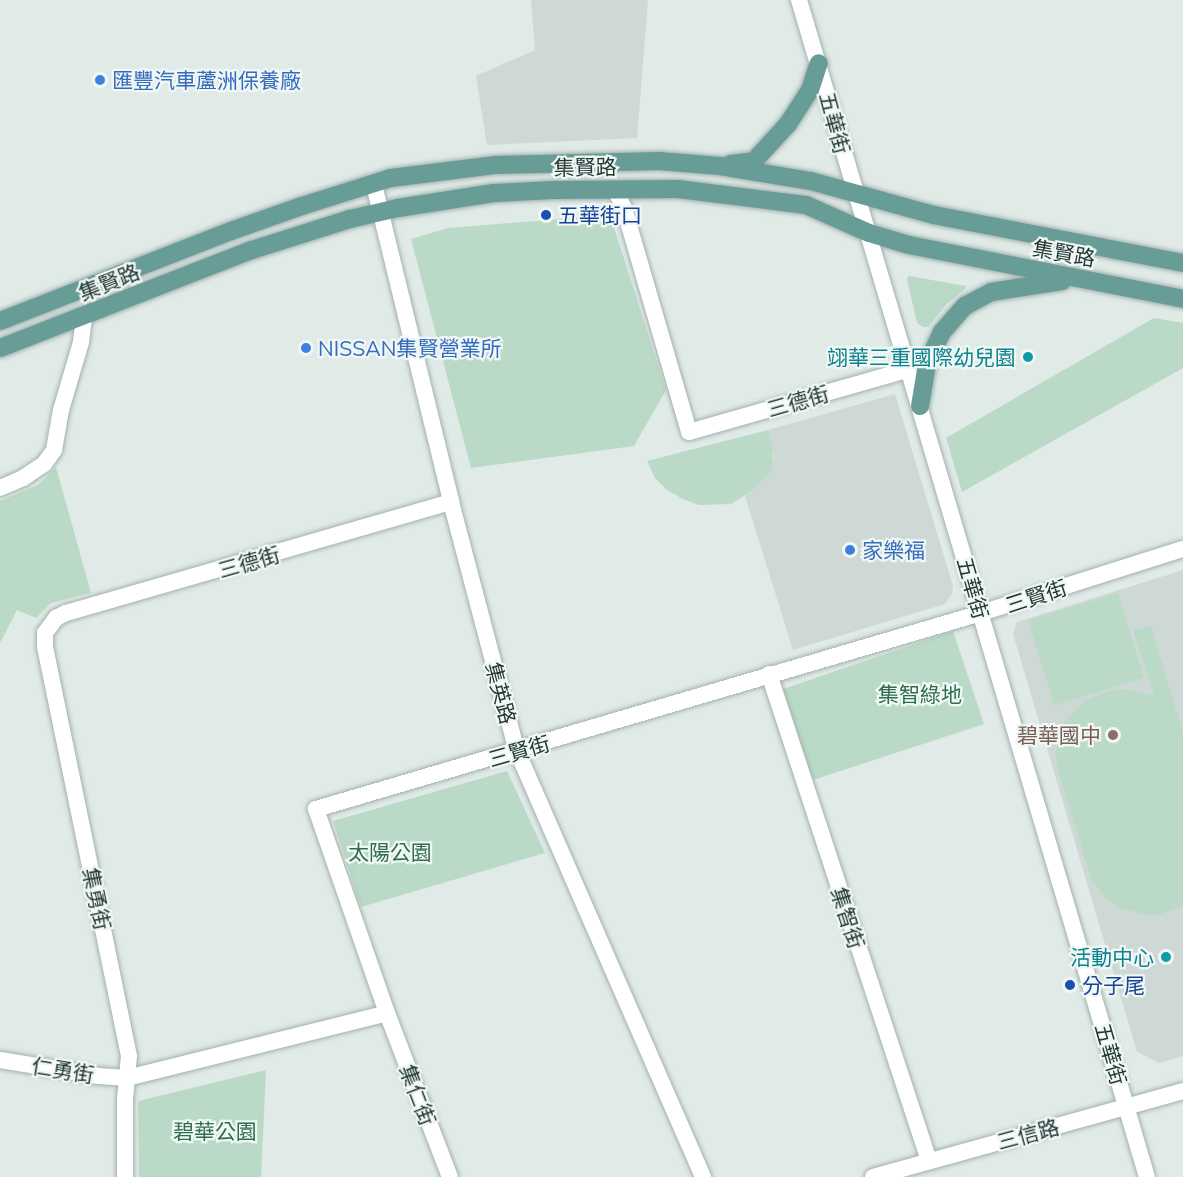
<!DOCTYPE html>
<meta charset="utf-8">
<style>
body{margin:0}
#map{position:relative;width:1183px;height:1177px;overflow:hidden;background:#e0eae7;font-family:Mulish,"Noto Sans TC",sans-serif}
div>[style]{position:absolute}
.built>*{inset:0;background:#ced9d6}
.green>*{inset:0;background:#badac7}
.roads{filter:drop-shadow(0 0 2px #a3b1ae) drop-shadow(0 0 2px #a3b1ae)}
.minor>*{height:16px;margin:-8px;padding:0 8px;transform-origin:8px;border-radius:8px;background:#fff}
.major>*{height:18px;margin:-9px;padding:0 9px;transform-origin:9px;border-radius:9px;background:#679d96}
.dots>*{width:16px;height:16px;translate:-50% -50%;box-sizing:border-box;border:3px solid #f0f7f4;border-radius:50%}
span{translate:-50% -50%;white-space:nowrap;text-align:center;line-height:1.15;-webkit-text-stroke:4.5px #f0f7f4;paint-order:stroke}
.shop-label{font-size:21px;color:#366cbe}
.left{translate:0 -50%;text-align:left}
.street-label{font-size:21px;color:#223936}
.transit-label{font-size:21px;color:#164399}
.culture-label{font-size:21px;color:#0d838f}
.right{translate:-100% -50%;text-align:right}
.park-label{font-size:21px;color:#2f6d4f}
.education-label{font-size:21px;color:#785e54}
</style>
<div id="map">
<div class="built">
<div style="clip-path:polygon(531px 0,648px 0,637px 138px,487px 145px,476px 76px,535px 50px)"></div>
<div style="clip-path:polygon(895px 394px,953px 586px,952px 594px,945px 604px,793px 650px,745px 496px,755px 489px,774px 457px,768px 430px)"></div>
<div style="clip-path:polygon(1183px 570px,1183px 1056px,1159px 1063px,1137px 1052px,1013px 634px,1017px 622px)"></div>
</div>
<div class="green">
<div style="clip-path:polygon(610px 215px,666px 390px,634px 446px,471px 468px,411px 239px,448px 228px)"></div>
<div style="clip-path:polygon(909px 276px,966px 286px,966px 288px,946px 305px,928px 327px,923px 327px,917px 323px,907px 279px)"></div>
<div style="clip-path:polygon(1154px 318px,1183px 323px,1183px 368px,962px 492px,946px 438px)"></div>
<div style="clip-path:polygon(768px 430px,773px 447px,772px 469px,755px 489px,731px 504px,699px 505px,683px 499px,667px 490px,655px 478px,647px 461px)"></div>
<div style="clip-path:polygon(56px 467px,91px 593px,51px 603px,36px 618px,17px 610px,0 643px,0 501px,38px 485px)"></div>
<div style="clip-path:polygon(1118px 593px,1144px 678px,1054px 705px,1028px 620px)"></div>
<div style="clip-path:polygon(1151px 626px,1183px 733px,1183px 906px,1161px 914px,1147px 915px,1120px 908px,1106px 898px,1091px 878px,1057px 768px,1056px 752px,1058px 736px,1065px 721px,1084px 701px,1108px 691px,1123px 689px,1154px 695px,1133px 631px)"></div>
<div style="clip-path:polygon(953px 631px,984px 724px,813px 780px,783px 689px)"></div>
<div style="clip-path:polygon(507px 771px,545px 853px,361px 907px,333px 821px)"></div>
<div style="clip-path:polygon(266px 1070px,261px 1177px,139px 1177px,138px 1101px)"></div>
</div>
<div class="roads">
<div class="minor">
<div style="left:799px;top:0;width:1227px;rotate:73.53deg"></div>
<div style="left:374px;top:185px;width:326px;rotate:76.3deg"></div>
<div style="left:451px;top:502px;width:258px;rotate:75.2deg"></div>
<div style="left:517px;top:751px;width:465px;rotate:66.4deg"></div>
<div style="left:615px;top:189px;width:21px;rotate:65deg"></div>
<div style="left:624px;top:208px;width:233px;rotate:73.8deg"></div>
<div style="left:689px;top:432px;width:227px;rotate:-15.9deg"></div>
<div style="left:0;top:488px;width:25px;rotate:-23deg"></div>
<div style="left:23px;top:478px;width:25px;rotate:-34deg"></div>
<div style="left:44px;top:464px;width:17px;rotate:-54deg"></div>
<div style="left:54px;top:450px;width:41px;rotate:-80.1deg"></div>
<div style="left:61px;top:410px;width:71px;rotate:-73.6deg"></div>
<div style="left:81px;top:342px;width:26px;rotate:-83deg"></div>
<div style="left:769px;top:674px;width:513px;rotate:71.81deg"></div>
<div style="left:387px;top:1013px;width:176px;rotate:69deg"></div>
<div style="left:0;top:1060px;width:100px;rotate:9.2deg"></div>
<div style="left:99px;top:1076px;width:28px;rotate:4deg"></div>
<div style="left:127px;top:1078px;width:268px;rotate:-14deg"></div>
<div style="left:387px;top:1013px;width:216px;rotate:-109.2deg"></div>
<div style="left:316px;top:809px;width:693px;rotate:-16.42deg"></div>
<div style="left:981px;top:613px;width:212px;rotate:-17.6deg"></div>
<div style="left:125px;top:1177px;width:78px;rotate:-90deg"></div>
<div style="left:125px;top:1099px;width:43px;rotate:-84.7deg"></div>
<div style="left:129px;top:1056px;width:419px;rotate:-101.6deg"></div>
<div style="left:45px;top:645px;width:12px;rotate:-90deg"></div>
<div style="left:45px;top:633px;width:19px;rotate:-54deg"></div>
<div style="left:56px;top:618px;width:11px;rotate:-27deg"></div>
<div style="left:66px;top:613px;width:401px;rotate:-16.1deg"></div>
<div style="left:873px;top:1177px;width:322px;rotate:-15.5deg"></div>
</div>
<div class="major">
<div style="left:731px;top:164px;width:23px;rotate:-7deg"></div>
<div style="left:754px;top:161px;width:50px;rotate:-47.4deg"></div>
<div style="left:788px;top:124px;width:40px;rotate:-57.1deg"></div>
<div style="left:810px;top:90px;width:28px;rotate:-72deg"></div>
<div style="left:0;top:321px;width:248px;rotate:-21.3deg"></div>
<div style="left:231px;top:231px;width:75px;rotate:-19.4deg"></div>
<div style="left:302px;top:206px;width:93px;rotate:-17.5deg"></div>
<div style="left:391px;top:178px;width:106px;rotate:-7.1deg"></div>
<div style="left:496px;top:165px;width:163px;rotate:-1.4deg"></div>
<div style="left:659px;top:161px;width:61px;rotate:4.7deg"></div>
<div style="left:720px;top:166px;width:92px;rotate:9.4deg"></div>
<div style="left:811px;top:181px;width:128px;rotate:15.5deg"></div>
<div style="left:934px;top:215px;width:254px;rotate:10.9deg"></div>
<div style="left:0;top:348px;width:270px;rotate:-21.3deg"></div>
<div style="left:252px;top:250px;width:103px;rotate:-17.6deg"></div>
<div style="left:350px;top:219px;width:49px;rotate:-12.9deg"></div>
<div style="left:398px;top:208px;width:97px;rotate:-8.9deg"></div>
<div style="left:494px;top:193px;width:60px;rotate:-2.9deg"></div>
<div style="left:554px;top:190px;width:124px;rotate:-0.5deg"></div>
<div style="left:678px;top:189px;width:129px;rotate:7.1deg"></div>
<div style="left:806px;top:205px;width:69px;rotate:24deg"></div>
<div style="left:869px;top:233px;width:42px;rotate:16.7deg"></div>
<div style="left:909px;top:245px;width:279px;rotate:11.1deg"></div>
<div style="left:920px;top:406px;width:43px;rotate:-80.5deg"></div>
<div style="left:927px;top:364px;width:35px;rotate:-65deg"></div>
<div style="left:942px;top:332px;width:35px;rotate:-49deg"></div>
<div style="left:965px;top:306px;width:30px;rotate:-28deg"></div>
<div style="left:991px;top:292px;width:72px;rotate:-8.8deg"></div>
</div>
</div>
<div class="dots">
<div style="left:100px;top:80px;background:#3f7fe0"></div>
<div style="left:546px;top:215px;background:#1a4fb4"></div>
<div style="left:306px;top:348px;background:#3f7fe0"></div>
<div style="left:1028px;top:357px;background:#0f9aa8"></div>
<div style="left:850px;top:550px;background:#3f7fe0"></div>
<div style="left:1113px;top:735px;background:#8d6e63"></div>
<div style="left:1166px;top:957px;background:#0f9aa8"></div>
<div style="left:1070px;top:985px;background:#1a4fb4"></div>
</div>
<div class="shop-label">
<span class="left" style="left:112px;top:80px">匯豐汽車蘆洲保養廠</span>
<span class="left" style="left:318px;top:348px">NISSAN集賢營業所</span>
<span class="left" style="left:862px;top:550px">家樂福</span>
</div>
<div class="street-label">
<span style="left:835px;top:123px;rotate:75deg">五華街</span>
<span style="left:585px;top:167px;rotate:-1deg">集賢路</span>
<span style="left:1064px;top:253px;rotate:10deg">集賢路</span>
<span style="left:109px;top:282px;rotate:-22deg">集賢路</span>
<span style="left:798px;top:401px;rotate:-16deg">三德街</span>
<span style="left:249px;top:562px;rotate:-16deg">三德街</span>
<span style="left:973px;top:588px;rotate:74deg">五華街</span>
<span style="left:1036px;top:596px;rotate:-18deg">三賢街</span>
<span style="left:501px;top:693px;rotate:75deg">集英路</span>
<span style="left:519px;top:751px;rotate:-16deg">三賢街</span>
<span style="left:97px;top:899px;rotate:78deg">集勇街</span>
<span style="left:848px;top:918px;rotate:72deg">集智街</span>
<span style="left:1111px;top:1054px;rotate:74deg">五華街</span>
<span style="left:63px;top:1070px;rotate:9deg">仁勇街</span>
<span style="left:418px;top:1095px;rotate:69deg">集仁街</span>
<span style="left:1028px;top:1134px;rotate:-15deg">三信路</span>
</div>
<div class="transit-label">
<span class="left" style="left:558px;top:215px">五華街口</span>
<span class="left" style="left:1082px;top:985px">分子尾</span>
</div>
<div class="culture-label">
<span class="right" style="left:1016px;top:357px">翊華三重國際幼兒園</span>
<span class="right" style="left:1154px;top:957px">活動中心</span>
</div>
<div class="park-label">
<span style="left:920px;top:694px">集智綠地</span>
<span style="left:390px;top:852px">太陽公園</span>
<span style="left:215px;top:1131px">碧華公園</span>
</div>
<div class="education-label">
<span class="right" style="left:1101px;top:735px">碧華國中</span>
</div>
</div>
